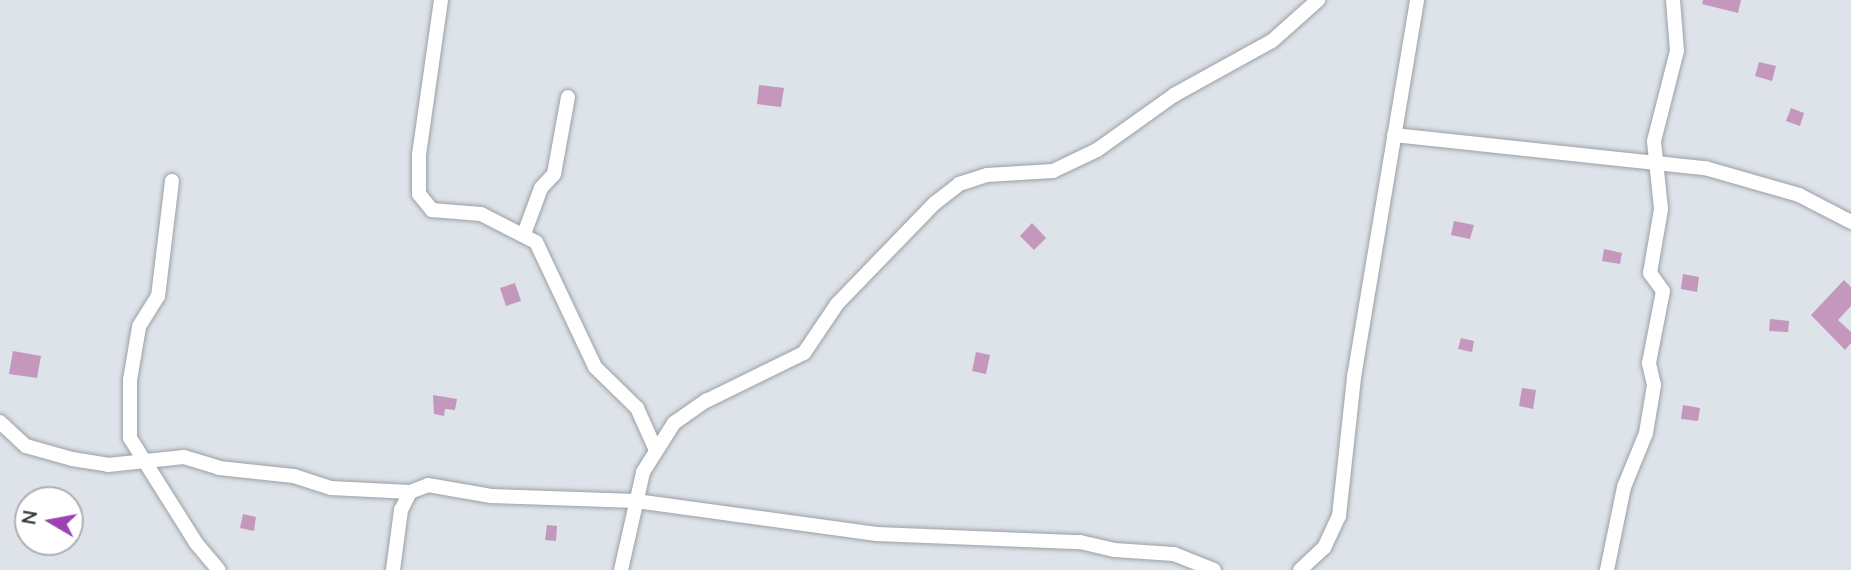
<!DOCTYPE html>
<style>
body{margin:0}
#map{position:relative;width:1851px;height:570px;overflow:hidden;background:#dde3e9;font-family:"Nunito Sans",sans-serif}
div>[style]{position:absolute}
.building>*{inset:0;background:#c497bc}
.roads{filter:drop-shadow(0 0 2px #9aa0a5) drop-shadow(0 0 2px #9aa0a5)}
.minor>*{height:14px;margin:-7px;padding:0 7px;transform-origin:7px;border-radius:7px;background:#fff}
span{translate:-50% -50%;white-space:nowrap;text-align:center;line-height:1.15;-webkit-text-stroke:7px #fff;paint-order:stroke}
.north{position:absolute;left:14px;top:486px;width:70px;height:70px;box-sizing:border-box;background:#fff;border:2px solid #aeafb0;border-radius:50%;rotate:280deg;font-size:19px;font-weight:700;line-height:28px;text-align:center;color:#35383a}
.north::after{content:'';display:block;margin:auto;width:24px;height:32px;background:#9c43b0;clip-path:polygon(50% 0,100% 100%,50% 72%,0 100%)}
</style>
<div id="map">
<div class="building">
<div style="clip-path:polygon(1703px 0,1741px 0,1738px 13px,1702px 4px)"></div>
<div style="clip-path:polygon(1759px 62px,1776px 66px,1772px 81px,1755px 76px)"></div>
<div style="clip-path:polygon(759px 85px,784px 88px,781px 107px,757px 104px)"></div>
<div style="clip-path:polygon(1791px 108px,1804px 113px,1800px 126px,1786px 121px)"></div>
<div style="clip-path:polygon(1454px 221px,1474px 225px,1470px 239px,1451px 235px)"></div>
<div style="clip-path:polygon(1032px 223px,1046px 238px,1034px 250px,1020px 236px)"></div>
<div style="clip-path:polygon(1604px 249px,1622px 253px,1620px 264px,1602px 261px)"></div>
<div style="clip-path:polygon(1683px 274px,1699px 277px,1697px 292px,1681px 289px)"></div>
<div style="clip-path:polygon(1844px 280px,1851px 287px,1851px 306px,1838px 320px,1851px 332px,1851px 343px,1845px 350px,1811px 315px)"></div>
<div style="clip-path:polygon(515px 283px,521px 301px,506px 306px,500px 288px)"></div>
<div style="clip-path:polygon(1770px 319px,1789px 321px,1788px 332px,1769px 331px)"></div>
<div style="clip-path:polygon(1461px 338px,1474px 341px,1472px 352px,1458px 349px)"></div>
<div style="clip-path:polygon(13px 351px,41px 356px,37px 378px,9px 374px)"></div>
<div style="clip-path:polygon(976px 352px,990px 355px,986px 374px,972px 371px)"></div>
<div style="clip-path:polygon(1522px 388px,1536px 390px,1533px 409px,1519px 406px)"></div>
<div style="clip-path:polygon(433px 395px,457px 399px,455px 410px,445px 409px,444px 416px,434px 414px)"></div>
<div style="clip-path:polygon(1683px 405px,1700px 408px,1698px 421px,1681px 419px)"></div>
<div style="clip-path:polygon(243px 514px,256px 517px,254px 531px,240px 528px)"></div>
<div style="clip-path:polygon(547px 525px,557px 526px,556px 541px,545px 540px)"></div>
</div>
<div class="roads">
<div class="minor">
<div style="left:441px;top:0;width:156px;rotate:98.1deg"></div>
<div style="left:419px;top:154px;width:40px;rotate:90deg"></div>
<div style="left:419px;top:194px;width:21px;rotate:51deg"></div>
<div style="left:432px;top:210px;width:49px;rotate:4.7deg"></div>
<div style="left:481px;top:214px;width:62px;rotate:27deg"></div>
<div style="left:536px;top:242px;width:138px;rotate:64.7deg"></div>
<div style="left:595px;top:367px;width:59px;rotate:44.3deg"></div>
<div style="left:637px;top:408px;width:44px;rotate:65.8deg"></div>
<div style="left:1394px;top:135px;width:313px;rotate:6.1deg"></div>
<div style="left:1705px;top:168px;width:98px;rotate:16deg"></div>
<div style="left:1799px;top:195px;width:59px;rotate:27.4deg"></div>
<div style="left:172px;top:181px;width:116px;rotate:96.9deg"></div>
<div style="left:158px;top:296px;width:36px;rotate:122deg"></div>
<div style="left:139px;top:327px;width:54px;rotate:99.6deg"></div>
<div style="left:130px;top:380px;width:58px;rotate:90deg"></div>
<div style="left:130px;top:438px;width:124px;rotate:57.8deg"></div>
<div style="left:196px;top:543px;width:35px;rotate:50deg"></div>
<div style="left:524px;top:234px;width:49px;rotate:-69.7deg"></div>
<div style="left:541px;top:188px;width:19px;rotate:-47deg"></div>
<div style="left:554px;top:174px;width:78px;rotate:-79.7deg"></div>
<div style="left:0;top:422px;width:35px;rotate:43deg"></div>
<div style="left:26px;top:446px;width:48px;rotate:15.8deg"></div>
<div style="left:72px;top:459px;width:36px;rotate:9deg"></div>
<div style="left:108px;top:465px;width:76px;rotate:-6deg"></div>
<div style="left:184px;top:457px;width:37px;rotate:17deg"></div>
<div style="left:219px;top:468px;width:75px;rotate:6.1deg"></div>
<div style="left:294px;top:476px;width:39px;rotate:18deg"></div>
<div style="left:331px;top:488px;width:79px;rotate:2.9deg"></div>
<div style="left:393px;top:570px;width:61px;rotate:-82.4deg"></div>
<div style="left:401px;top:510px;width:20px;rotate:-63deg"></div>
<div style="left:410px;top:492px;width:19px;rotate:-21deg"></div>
<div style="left:428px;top:485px;width:64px;rotate:9.9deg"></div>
<div style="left:491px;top:496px;width:145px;rotate:2deg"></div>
<div style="left:636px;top:501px;width:243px;rotate:7.8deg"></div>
<div style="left:877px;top:534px;width:203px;rotate:2.3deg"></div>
<div style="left:1080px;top:542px;width:35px;rotate:13deg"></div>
<div style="left:1114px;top:550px;width:60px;rotate:3.8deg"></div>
<div style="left:1174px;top:554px;width:43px;rotate:21.8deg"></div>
<div style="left:621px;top:570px;width:100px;rotate:-77.3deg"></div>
<div style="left:643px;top:472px;width:58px;rotate:-57.7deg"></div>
<div style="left:674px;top:423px;width:39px;rotate:-35deg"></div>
<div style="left:706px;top:401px;width:109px;rotate:-26.1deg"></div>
<div style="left:804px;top:353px;width:59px;rotate:-56deg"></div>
<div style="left:837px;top:304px;width:141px;rotate:-45.9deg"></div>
<div style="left:935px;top:203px;width:31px;rotate:-38deg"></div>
<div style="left:959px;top:184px;width:29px;rotate:-18deg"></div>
<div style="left:987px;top:175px;width:66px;rotate:-3.5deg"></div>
<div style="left:1053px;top:171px;width:49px;rotate:-25.5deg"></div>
<div style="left:1097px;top:150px;width:95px;rotate:-35.5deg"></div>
<div style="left:1174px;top:95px;width:112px;rotate:-28.9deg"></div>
<div style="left:1272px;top:41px;width:62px;rotate:-41.7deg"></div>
<div style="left:1300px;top:570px;width:33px;rotate:-43deg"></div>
<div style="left:1324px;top:548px;width:35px;rotate:-65deg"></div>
<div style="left:1339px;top:516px;width:140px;rotate:-83.8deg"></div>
<div style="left:1354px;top:377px;width:382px;rotate:-80.5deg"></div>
<div style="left:1607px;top:570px;width:85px;rotate:-78.4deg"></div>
<div style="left:1624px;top:487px;width:58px;rotate:-67.8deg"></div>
<div style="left:1646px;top:433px;width:49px;rotate:-80.5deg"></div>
<div style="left:1654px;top:385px;width:23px;rotate:-103deg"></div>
<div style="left:1649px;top:363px;width:73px;rotate:-79deg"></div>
<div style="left:1663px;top:291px;width:22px;rotate:-126deg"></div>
<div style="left:1650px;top:273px;width:65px;rotate:-80.2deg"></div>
<div style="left:1661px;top:209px;width:68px;rotate:-95.9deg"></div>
<div style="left:1654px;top:141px;width:93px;rotate:-75.7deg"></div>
<div style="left:1677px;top:51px;width:51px;rotate:-94.5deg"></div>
</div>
</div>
<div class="north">N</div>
</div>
